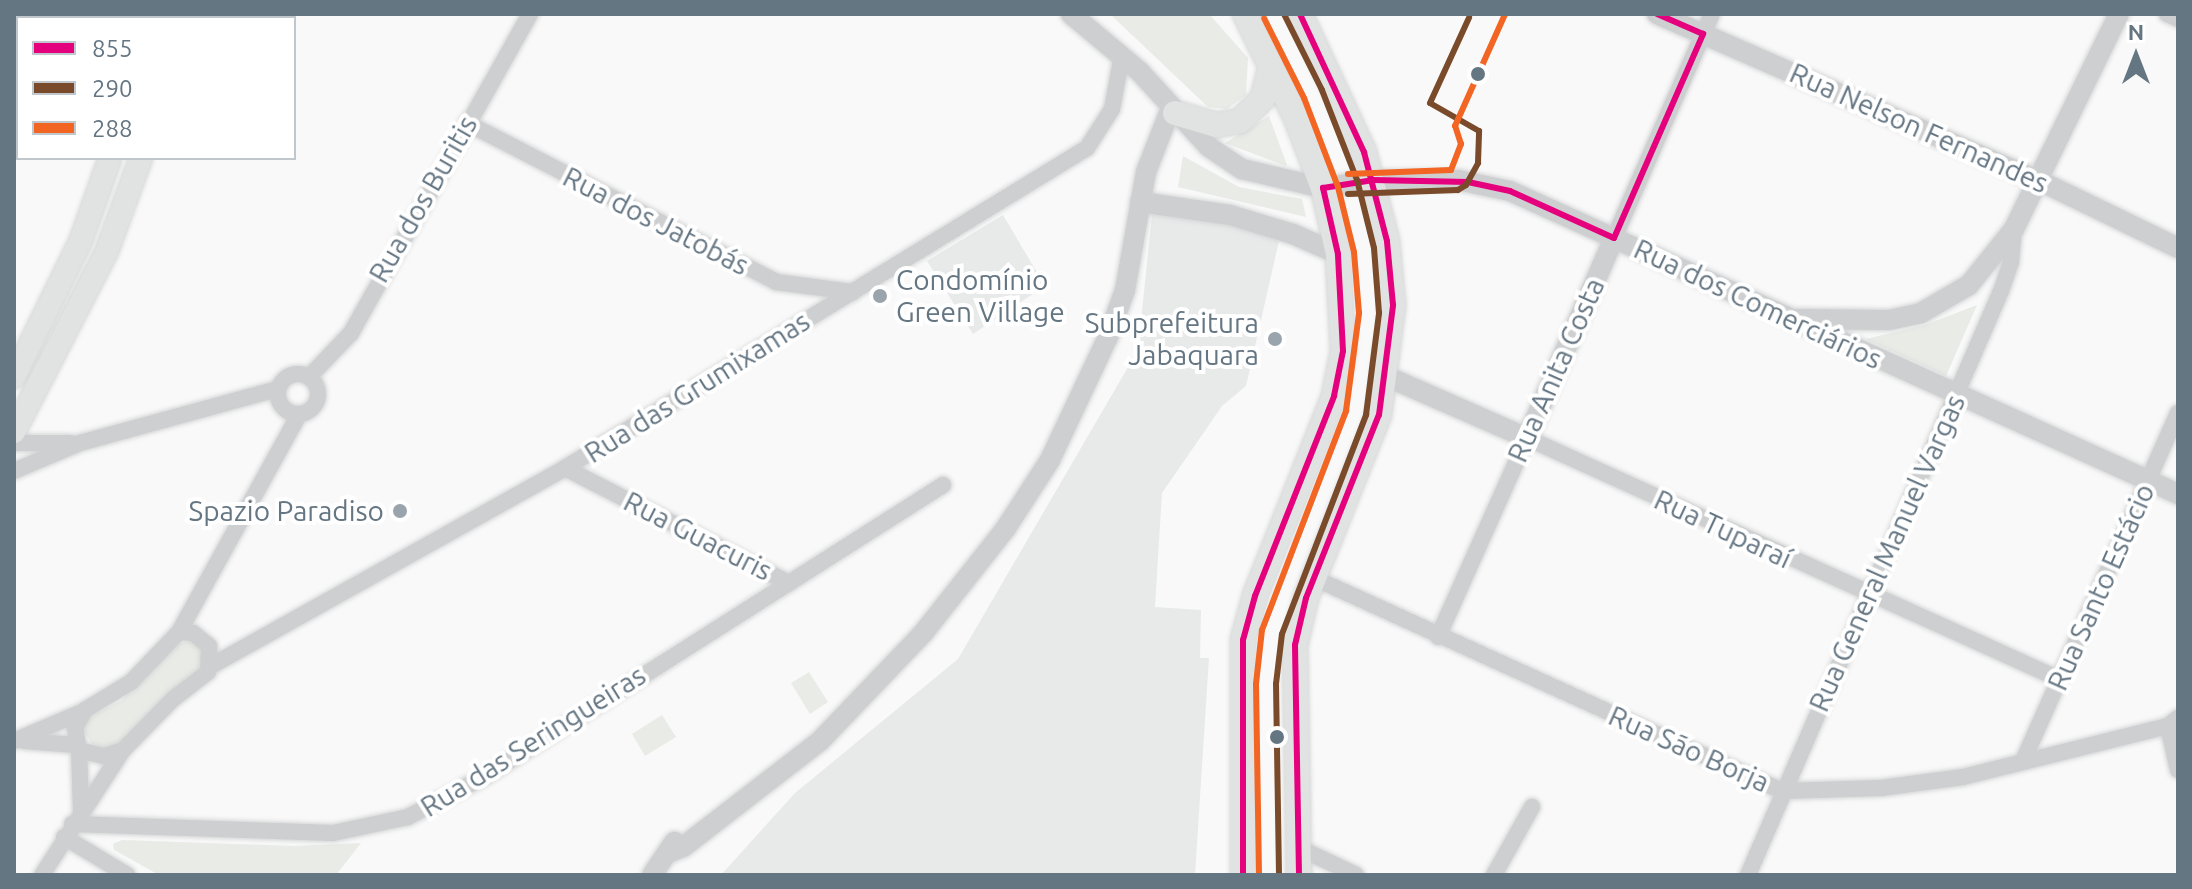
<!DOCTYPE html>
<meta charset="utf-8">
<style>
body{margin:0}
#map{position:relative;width:2192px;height:889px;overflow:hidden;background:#f9f9f9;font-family:Ubuntu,sans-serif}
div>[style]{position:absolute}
.built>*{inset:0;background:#e8e9e9}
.green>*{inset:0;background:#e8ebe6}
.roads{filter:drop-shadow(0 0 2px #d5d6d7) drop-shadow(0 0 2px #d5d6d7)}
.minor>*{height:16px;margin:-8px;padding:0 8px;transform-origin:8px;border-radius:8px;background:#cecfd0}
.minor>.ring{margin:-8px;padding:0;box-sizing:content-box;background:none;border:16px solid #cecfd0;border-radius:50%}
.tertiary>*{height:20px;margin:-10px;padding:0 10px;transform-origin:10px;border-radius:10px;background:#cecfd0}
.secondary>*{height:22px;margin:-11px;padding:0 11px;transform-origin:11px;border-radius:11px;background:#e1e2e2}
.primary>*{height:24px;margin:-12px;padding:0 12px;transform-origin:12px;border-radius:12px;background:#e1e2e2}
.bus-1>*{height:6px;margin:-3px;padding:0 3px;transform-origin:3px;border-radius:3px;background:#e5007d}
.bus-2>*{height:6px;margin:-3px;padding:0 3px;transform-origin:3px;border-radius:3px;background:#7a4b2a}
.bus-3>*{height:6px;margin:-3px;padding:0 3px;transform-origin:3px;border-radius:3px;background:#f26522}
.dots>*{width:22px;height:22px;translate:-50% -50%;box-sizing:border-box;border:4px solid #fff;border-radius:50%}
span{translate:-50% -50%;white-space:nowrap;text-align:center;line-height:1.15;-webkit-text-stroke:8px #fff;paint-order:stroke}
.street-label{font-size:28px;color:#657683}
.poi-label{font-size:28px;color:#657683}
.left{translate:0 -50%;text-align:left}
.right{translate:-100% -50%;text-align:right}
.frame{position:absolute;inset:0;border:16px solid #657683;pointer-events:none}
.legend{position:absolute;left:16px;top:16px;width:280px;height:144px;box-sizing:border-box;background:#fff;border:2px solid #c1c8cd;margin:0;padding:10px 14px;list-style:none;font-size:24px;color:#657683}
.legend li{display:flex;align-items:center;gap:16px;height:40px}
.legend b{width:40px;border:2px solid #c1c8cd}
.north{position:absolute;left:2096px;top:16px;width:80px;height:80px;-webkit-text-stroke:6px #fff;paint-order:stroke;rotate:0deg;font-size:22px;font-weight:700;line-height:32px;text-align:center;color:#657683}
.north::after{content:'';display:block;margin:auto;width:28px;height:36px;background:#657683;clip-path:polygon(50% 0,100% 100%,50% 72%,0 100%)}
</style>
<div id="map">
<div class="built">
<div style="clip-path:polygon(14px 14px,126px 14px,20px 18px)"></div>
<div style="clip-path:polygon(1152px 214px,1237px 226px,1279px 241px,1246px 386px,1222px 406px,1162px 493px,1155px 607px,1201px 610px,1200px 658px,1209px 658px,1195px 875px,721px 875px,795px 793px,958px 659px,1138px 350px)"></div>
<div style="clip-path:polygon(1003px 215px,1045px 286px,973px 334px,927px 261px)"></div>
</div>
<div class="green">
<div style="clip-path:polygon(1110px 14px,1209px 14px,1248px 58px,1246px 95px,1227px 109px,1208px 107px)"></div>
<div style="clip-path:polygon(1269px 116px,1287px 165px,1286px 166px,1225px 143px)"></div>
<div style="clip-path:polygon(1183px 156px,1239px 187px,1302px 199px,1306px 217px,1178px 187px)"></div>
<div style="clip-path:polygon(1977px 305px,1946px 376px,1866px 339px,1925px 325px)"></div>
<div style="clip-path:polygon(189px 641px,203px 648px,204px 669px,113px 750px,92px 744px,83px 730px,90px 716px,121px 701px,175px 645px)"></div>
<div style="clip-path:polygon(809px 672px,828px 702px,810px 714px,791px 683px)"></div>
<div style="clip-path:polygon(662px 715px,676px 737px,645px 756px,632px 734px)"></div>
<div style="clip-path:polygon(122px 840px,294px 846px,361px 843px,336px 875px,159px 875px,114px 850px,113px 844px)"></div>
</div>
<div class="roads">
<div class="minor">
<div style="left:2167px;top:14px;width:12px;rotate:24deg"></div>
<div style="left:14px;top:29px;width:5px;rotate:37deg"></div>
<div style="left:467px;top:123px;width:348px;rotate:27.2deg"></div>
<div style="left:776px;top:282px;width:78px;rotate:7.4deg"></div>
<div style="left:1614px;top:238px;width:244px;rotate:-66.4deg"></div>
<div class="ring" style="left:278px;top:374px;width:24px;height:24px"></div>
<div style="left:309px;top:377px;width:61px;rotate:-46.3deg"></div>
<div style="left:351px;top:333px;width:366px;rotate:-60.7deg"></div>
<div style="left:14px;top:443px;width:56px"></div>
<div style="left:565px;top:468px;width:252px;rotate:27.2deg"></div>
<div style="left:14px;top:471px;width:72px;rotate:-23deg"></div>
<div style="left:80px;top:443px;width:205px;rotate:-15.3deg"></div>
<div style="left:1314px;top:578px;width:514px;rotate:24.47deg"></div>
<div style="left:1782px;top:791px;width:99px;rotate:-1.7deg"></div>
<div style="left:1881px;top:788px;width:83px;rotate:-7.6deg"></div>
<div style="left:1963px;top:777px;width:211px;rotate:-14deg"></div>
<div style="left:2168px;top:726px;width:13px;rotate:-39deg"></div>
<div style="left:179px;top:632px;width:14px;rotate:4deg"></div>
<div style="left:193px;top:633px;width:21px;rotate:39deg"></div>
<div style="left:209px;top:646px;width:26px;rotate:92deg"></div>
<div style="left:208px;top:672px;width:44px;rotate:142.4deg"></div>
<div style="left:173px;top:699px;width:71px;rotate:134.4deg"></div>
<div style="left:123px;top:750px;width:20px;rotate:162deg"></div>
<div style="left:104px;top:756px;width:26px;rotate:-167deg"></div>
<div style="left:79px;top:750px;width:22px;rotate:-100deg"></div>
<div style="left:75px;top:728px;width:21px;rotate:-61deg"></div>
<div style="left:85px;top:710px;width:54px;rotate:-31.3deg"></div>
<div style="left:131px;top:682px;width:69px;rotate:-46.2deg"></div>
<div style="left:179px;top:632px;width:248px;rotate:-61.1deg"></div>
<div style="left:1438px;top:637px;width:218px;rotate:-65.9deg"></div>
<div style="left:1527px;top:438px;width:584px;rotate:24.37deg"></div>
<div style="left:211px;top:666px;width:406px;rotate:-29.2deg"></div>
<div style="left:565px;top:468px;width:612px;rotate:-31.51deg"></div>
<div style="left:1087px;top:148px;width:46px;rotate:-57.3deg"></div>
<div style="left:1112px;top:109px;width:55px;rotate:-79.5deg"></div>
<div style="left:2176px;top:727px;width:8px;rotate:-173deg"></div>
<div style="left:2168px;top:726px;width:45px;rotate:77.2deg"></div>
<div style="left:14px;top:741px;width:76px;rotate:-23.2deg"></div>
<div style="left:24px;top:741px;width:52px;rotate:4.4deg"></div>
<div style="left:79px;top:750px;width:60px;rotate:88.1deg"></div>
<div style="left:2023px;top:761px;width:381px;rotate:-66deg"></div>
<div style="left:72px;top:824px;width:261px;rotate:2deg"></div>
<div style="left:333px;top:833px;width:77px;rotate:-12deg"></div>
<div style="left:408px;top:817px;width:86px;rotate:-27.8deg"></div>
<div style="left:484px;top:777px;width:544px;rotate:-32.46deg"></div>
<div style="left:64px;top:837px;width:74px;rotate:31.1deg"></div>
<div style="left:1297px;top:847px;width:65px;rotate:25.4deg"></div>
<div style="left:42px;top:875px;width:149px;rotate:-57.1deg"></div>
<div style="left:1494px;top:875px;width:78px;rotate:-60.8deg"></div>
<div style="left:1748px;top:875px;width:636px;rotate:-66.58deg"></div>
<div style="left:2001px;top:291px;width:31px;rotate:-71deg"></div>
<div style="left:2011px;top:262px;width:33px;rotate:-85deg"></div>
</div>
<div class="tertiary">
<div style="left:1071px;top:14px;width:89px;rotate:40deg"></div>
<div style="left:1139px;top:71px;width:103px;rotate:47.4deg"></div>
<div style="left:1209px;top:147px;width:40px;rotate:34deg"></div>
<div style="left:1242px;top:169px;width:83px;rotate:13.2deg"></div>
<div style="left:1323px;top:188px;width:51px;rotate:-9.1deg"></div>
<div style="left:1373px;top:180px;width:85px"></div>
<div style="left:1458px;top:180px;width:53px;rotate:11.9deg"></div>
<div style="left:1510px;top:191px;width:734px;rotate:24.4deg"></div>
<div style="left:1657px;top:14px;width:418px;rotate:23.6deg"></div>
<div style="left:2040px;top:181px;width:153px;rotate:25.9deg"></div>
<div style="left:1140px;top:202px;width:91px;rotate:8.2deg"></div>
<div style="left:1230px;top:215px;width:66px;rotate:16.8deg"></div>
<div style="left:1293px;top:234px;width:49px;rotate:24deg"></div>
<div style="left:1798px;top:319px;width:91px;rotate:0.6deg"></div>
<div style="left:1889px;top:320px;width:33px;rotate:-12deg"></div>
<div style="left:1921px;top:313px;width:56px;rotate:-30.3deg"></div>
<div style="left:1969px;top:285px;width:72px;rotate:-51.2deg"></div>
<div style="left:2014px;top:229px;width:239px;rotate:-64deg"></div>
<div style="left:1388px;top:377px;width:152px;rotate:23.7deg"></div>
<div style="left:1527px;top:438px;width:218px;rotate:-66.5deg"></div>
<div style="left:668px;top:853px;width:16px;rotate:-22deg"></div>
<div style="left:683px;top:847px;width:173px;rotate:-37.7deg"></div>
<div style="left:820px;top:741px;width:151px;rotate:-46.3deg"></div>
<div style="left:924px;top:632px;width:132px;rotate:-51.7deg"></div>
<div style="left:1006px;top:528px;width:81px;rotate:-57.1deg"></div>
<div style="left:1050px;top:460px;width:136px;rotate:-64.8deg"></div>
<div style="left:1108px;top:337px;width:50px;rotate:-70.1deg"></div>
<div style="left:1125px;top:290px;width:120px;rotate:-79.9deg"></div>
<div style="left:1146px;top:172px;width:69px;rotate:-68.7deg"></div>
<div style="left:652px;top:875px;width:40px;rotate:-56deg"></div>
</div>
<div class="secondary">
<div style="left:144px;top:18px;width:4px;rotate:-90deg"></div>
<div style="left:175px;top:18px;width:4px;rotate:-90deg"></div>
<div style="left:14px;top:377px;width:153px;rotate:-63.9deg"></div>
<div style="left:81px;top:240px;width:87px;rotate:-70.5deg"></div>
<div style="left:14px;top:432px;width:203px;rotate:-62.8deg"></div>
<div style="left:107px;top:251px;width:99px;rotate:-69.9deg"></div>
</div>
<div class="primary">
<div style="left:1175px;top:113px;width:43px;rotate:16.3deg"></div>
<div style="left:1216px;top:125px;width:24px;rotate:-9deg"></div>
<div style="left:1240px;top:121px;width:33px;rotate:-45deg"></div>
<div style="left:1263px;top:98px;width:34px;rotate:-76deg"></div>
<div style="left:1243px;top:875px;width:235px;rotate:-90deg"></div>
<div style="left:1243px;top:640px;width:46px;rotate:-74.7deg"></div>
<div style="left:1255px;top:596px;width:215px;rotate:-68.4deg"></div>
<div style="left:1334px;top:396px;width:46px;rotate:-78.7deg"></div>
<div style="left:1343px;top:351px;width:97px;rotate:-93deg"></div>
<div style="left:1338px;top:254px;width:68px;rotate:-102.8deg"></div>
<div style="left:1323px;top:188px;width:75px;rotate:-111.1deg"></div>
<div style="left:1296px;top:118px;width:116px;rotate:-116.1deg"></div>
<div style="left:1299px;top:875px;width:230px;rotate:-91deg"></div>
<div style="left:1295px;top:645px;width:48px;rotate:-76.8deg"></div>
<div style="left:1306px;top:598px;width:197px;rotate:-68.3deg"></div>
<div style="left:1379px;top:415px;width:111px;rotate:-82.7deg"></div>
<div style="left:1393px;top:305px;width:64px;rotate:-95.4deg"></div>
<div style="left:1387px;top:241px;width:92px;rotate:-104.5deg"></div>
<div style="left:1364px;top:152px;width:152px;rotate:-114.9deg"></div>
</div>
</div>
<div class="bus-1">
<div style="left:1243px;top:875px;width:235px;rotate:-90deg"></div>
<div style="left:1243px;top:640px;width:46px;rotate:-74.7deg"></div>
<div style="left:1255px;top:596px;width:215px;rotate:-68.4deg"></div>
<div style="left:1334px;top:396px;width:46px;rotate:-78.7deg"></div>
<div style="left:1343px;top:351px;width:97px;rotate:-93deg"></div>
<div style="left:1338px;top:254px;width:68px;rotate:-102.8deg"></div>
<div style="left:1323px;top:188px;width:51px;rotate:-9.1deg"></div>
<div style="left:1373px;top:180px;width:95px;rotate:1.2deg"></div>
<div style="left:1468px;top:182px;width:43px;rotate:12.1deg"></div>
<div style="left:1510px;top:191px;width:114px;rotate:24.3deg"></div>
<div style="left:1614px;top:238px;width:223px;rotate:-66.4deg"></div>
<div style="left:1703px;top:34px;width:50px;rotate:-156.5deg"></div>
<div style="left:1299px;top:875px;width:230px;rotate:-91deg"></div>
<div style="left:1295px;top:645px;width:48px;rotate:-76.8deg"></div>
<div style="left:1306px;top:598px;width:197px;rotate:-68.3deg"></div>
<div style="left:1379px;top:415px;width:111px;rotate:-82.7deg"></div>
<div style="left:1393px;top:305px;width:64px;rotate:-95.4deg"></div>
<div style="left:1387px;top:241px;width:92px;rotate:-104.5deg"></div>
<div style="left:1364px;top:152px;width:152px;rotate:-114.9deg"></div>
</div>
<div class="bus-2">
<div style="left:1348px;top:194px;width:110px;rotate:-2.1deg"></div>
<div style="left:1458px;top:190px;width:9px;rotate:-32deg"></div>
<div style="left:1466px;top:185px;width:25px;rotate:-61deg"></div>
<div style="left:1478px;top:163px;width:32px;rotate:-88deg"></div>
<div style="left:1479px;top:131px;width:56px;rotate:-150.3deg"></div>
<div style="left:1430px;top:103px;width:94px;rotate:-65.4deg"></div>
<div style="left:1279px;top:875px;width:191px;rotate:-90.9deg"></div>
<div style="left:1276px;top:684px;width:50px;rotate:-83.2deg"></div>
<div style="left:1282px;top:634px;width:235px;rotate:-69deg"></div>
<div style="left:1366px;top:415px;width:103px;rotate:-82.7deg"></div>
<div style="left:1379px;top:313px;width:65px;rotate:-94.4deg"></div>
<div style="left:1374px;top:248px;width:70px;rotate:-104deg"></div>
<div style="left:1357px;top:180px;width:97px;rotate:-111.3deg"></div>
<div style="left:1322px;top:90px;width:85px;rotate:-116.6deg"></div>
</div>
<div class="bus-3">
<div style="left:1348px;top:174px;width:103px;rotate:-2.2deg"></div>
<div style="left:1451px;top:170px;width:28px;rotate:-69deg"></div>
<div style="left:1461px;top:144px;width:19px;rotate:-108deg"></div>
<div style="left:1455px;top:126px;width:123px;rotate:-65.9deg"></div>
<div style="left:1259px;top:875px;width:191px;rotate:-90.9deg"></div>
<div style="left:1256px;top:684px;width:54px;rotate:-83.7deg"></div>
<div style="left:1262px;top:630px;width:235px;rotate:-69deg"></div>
<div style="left:1346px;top:411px;width:99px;rotate:-82.4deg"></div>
<div style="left:1359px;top:313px;width:61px;rotate:-94.7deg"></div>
<div style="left:1354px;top:252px;width:67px;rotate:-103.8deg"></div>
<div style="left:1338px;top:187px;width:95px;rotate:-110.9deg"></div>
<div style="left:1304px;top:98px;width:89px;rotate:-116.6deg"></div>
</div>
<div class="dots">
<div style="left:1478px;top:74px;background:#657683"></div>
<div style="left:880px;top:296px;background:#99a4ac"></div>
<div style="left:1275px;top:339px;background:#99a4ac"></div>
<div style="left:400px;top:511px;background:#99a4ac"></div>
<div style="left:1277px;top:737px;background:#657683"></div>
</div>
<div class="street-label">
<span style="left:1919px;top:128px;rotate:24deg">Rua Nelson Fernandes</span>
<span style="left:423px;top:199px;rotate:-60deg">Rua dos Buritis</span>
<span style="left:656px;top:221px;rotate:27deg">Rua dos Jatobás</span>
<span style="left:1758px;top:304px;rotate:25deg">Rua dos Comerciários</span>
<span style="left:1556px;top:370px;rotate:-66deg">Rua Anita Costa</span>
<span style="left:697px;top:387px;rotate:-32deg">Rua das Grumixamas</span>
<span style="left:1723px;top:529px;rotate:25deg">Rua Tuparaí</span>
<span style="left:698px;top:536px;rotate:27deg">Rua Guacuris</span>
<span style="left:1887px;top:553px;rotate:-66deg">Rua General Manuel Vargas</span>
<span style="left:2101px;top:587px;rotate:-66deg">Rua Santo Estácio</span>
<span style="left:533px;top:741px;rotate:-32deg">Rua das Seringueiras</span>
<span style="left:1689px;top:749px;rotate:24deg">Rua São Borja</span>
</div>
<div class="poi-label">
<span class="left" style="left:896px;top:296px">Condomínio<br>Green Village</span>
<span class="right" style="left:1259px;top:339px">Subprefeitura<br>Jabaquara</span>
<span class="right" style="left:384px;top:511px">Spazio Paradiso</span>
</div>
<div class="frame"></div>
<ul class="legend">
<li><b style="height:10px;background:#e5007d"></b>855</li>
<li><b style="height:10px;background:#7a4b2a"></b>290</li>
<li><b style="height:10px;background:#f26522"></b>288</li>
</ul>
<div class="north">N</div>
</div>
